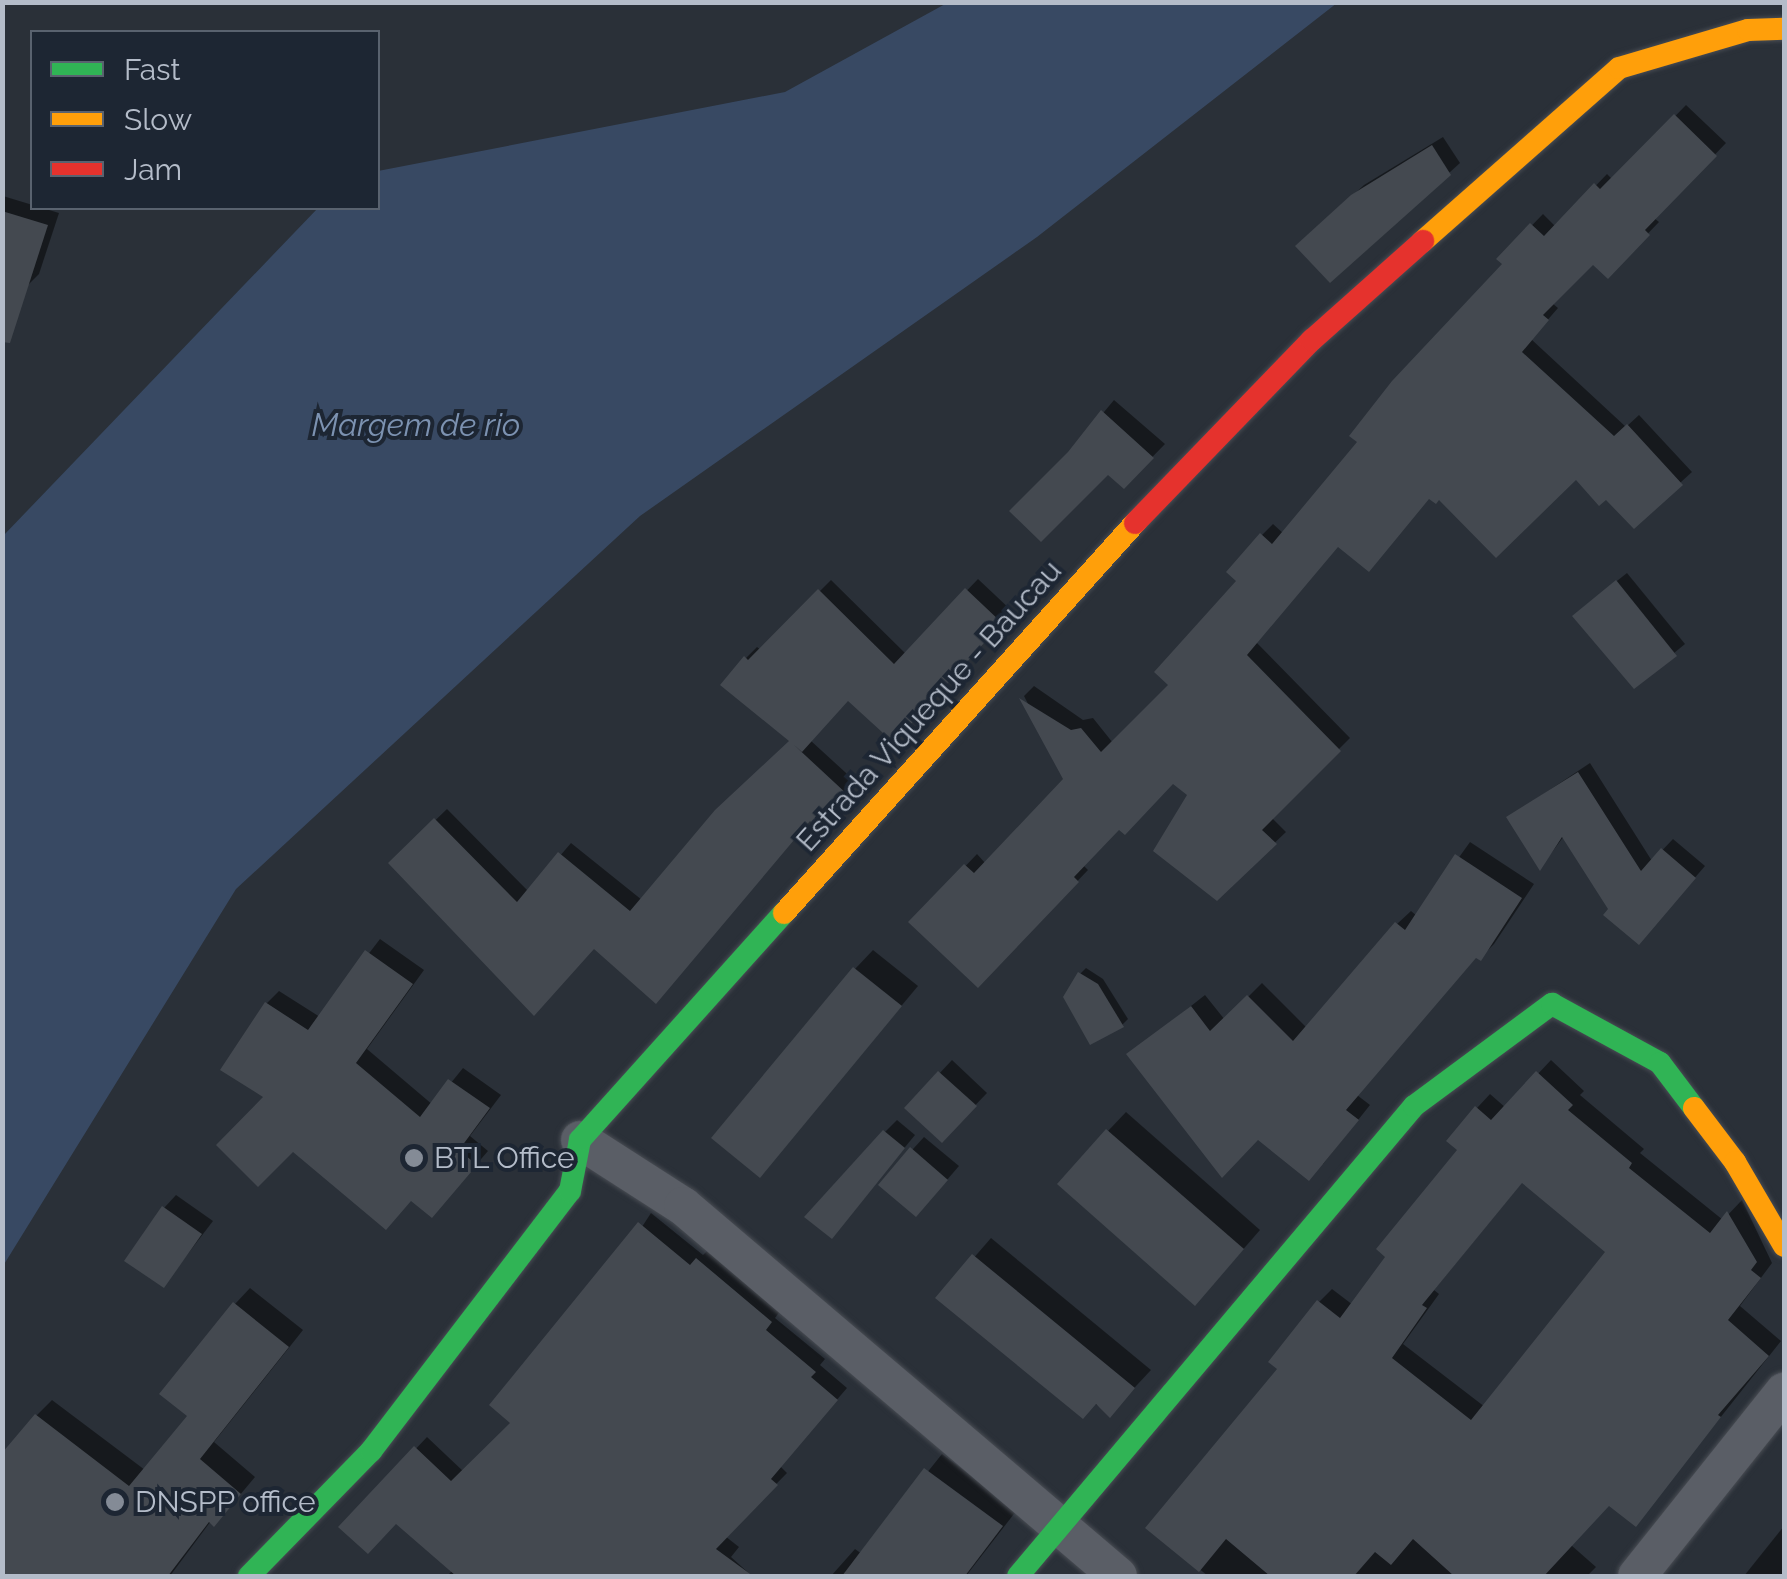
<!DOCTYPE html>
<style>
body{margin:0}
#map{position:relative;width:1787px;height:1579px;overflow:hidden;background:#2a3038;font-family:Raleway,sans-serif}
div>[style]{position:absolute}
.water>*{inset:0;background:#384963}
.shadow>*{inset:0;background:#0007}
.building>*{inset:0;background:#444950}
.roads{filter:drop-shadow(0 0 2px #484c53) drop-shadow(0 0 2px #484c53)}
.street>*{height:38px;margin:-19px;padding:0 19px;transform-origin:19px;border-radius:19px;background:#5a5e66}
.fast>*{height:22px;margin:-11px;padding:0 11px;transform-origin:11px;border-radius:11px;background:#30b455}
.slow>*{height:22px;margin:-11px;padding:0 11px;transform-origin:11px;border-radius:11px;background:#ff9f0a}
.jam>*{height:22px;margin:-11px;padding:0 11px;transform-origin:11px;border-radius:11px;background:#e5322d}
.dots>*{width:28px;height:28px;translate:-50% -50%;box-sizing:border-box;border:5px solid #1d2633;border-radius:50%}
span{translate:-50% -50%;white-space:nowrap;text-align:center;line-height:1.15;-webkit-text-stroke:8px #1d2633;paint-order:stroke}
.street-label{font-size:30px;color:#b4bcc9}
.poi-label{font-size:30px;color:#b4bcc9}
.left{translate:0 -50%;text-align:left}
.water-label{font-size:32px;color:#7c92b1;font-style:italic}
.frame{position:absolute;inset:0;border:5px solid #b4bcc9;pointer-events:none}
.legend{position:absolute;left:30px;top:30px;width:350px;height:180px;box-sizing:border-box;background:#1d2633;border:2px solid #59626f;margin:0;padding:12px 18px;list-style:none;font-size:30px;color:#b4bcc9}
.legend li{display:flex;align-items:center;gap:20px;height:50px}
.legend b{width:50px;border:2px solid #59626f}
</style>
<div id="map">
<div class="water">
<div style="clip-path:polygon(947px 3px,1337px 3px,1037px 237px,640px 516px,236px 889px,3px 1266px,3px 536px,318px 208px,378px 208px,378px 171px,785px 92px)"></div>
</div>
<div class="shadow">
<div style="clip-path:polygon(1686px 105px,1726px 143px,1654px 218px,1659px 222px,1608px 275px,1593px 261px,1552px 303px,1558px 308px,1531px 339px,1626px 427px,1639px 415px,1692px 472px,1634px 525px,1606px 496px,1576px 477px,1430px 497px,1339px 544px,1256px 642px,1350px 738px,1271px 817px,1286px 832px,1217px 898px,1190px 795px,1173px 781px,1119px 827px,1083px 865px,1088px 870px,978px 985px,912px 922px,977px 854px,986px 864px,1066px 779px,1024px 696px,1034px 686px,1083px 720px,1093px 718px,1113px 743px,1172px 685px,1240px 581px,1262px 535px,1273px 524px,1284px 534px,1505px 264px,1499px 259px,1543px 214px,1556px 227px,1607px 174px,1613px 180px)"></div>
<div style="clip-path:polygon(1443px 137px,1460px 163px,1449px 173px,1309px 236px,1364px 185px)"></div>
<div style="clip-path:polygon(3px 196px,59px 213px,39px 274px,27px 286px,2px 278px)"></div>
<div style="clip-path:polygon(1114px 400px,1165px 444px,1124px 486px,1108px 472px,1069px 454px)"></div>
<div style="clip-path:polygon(1627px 573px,1685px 644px,1634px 686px,1584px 607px)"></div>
<div style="clip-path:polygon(978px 579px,1012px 611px,905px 729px,848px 698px,810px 740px,857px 783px,829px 814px,811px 819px,595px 946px,391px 863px,447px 809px,529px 892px,571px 843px,642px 900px,792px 741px,746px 658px,757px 647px,761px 650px,831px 580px,906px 654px)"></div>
<div style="clip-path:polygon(1590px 763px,1652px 861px,1673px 839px,1705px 866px,1649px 931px,1611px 909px,1564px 836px,1541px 867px,1509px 817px)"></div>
<div style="clip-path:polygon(1470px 842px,1534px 884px,1494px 944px,1480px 958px,1477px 956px,1357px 1095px,1370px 1105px,1323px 1164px,1258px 1137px,1130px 1054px,1205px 995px,1225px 1020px,1262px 983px,1307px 1028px,1397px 924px,1411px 911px,1417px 916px)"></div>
<div style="clip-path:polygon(380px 939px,424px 970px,367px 1049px,433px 1105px,463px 1068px,501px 1095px,470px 1136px,488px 1151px,444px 1202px,267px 1097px,267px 1003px,279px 991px,320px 1017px)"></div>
<div style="clip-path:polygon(873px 950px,918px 986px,760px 1175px,855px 969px)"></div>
<div style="clip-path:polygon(1086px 968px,1103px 979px,1128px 1019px,1122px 1025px,1080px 974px)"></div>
<div style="clip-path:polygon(952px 1060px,987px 1093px,942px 1140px,907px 1108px)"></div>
<div style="clip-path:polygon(evenodd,1551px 1060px,1584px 1091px,1580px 1095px,1644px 1149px,1640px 1153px,1723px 1220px,1742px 1200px,1772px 1263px,1740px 1306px,1781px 1341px,1636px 1524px,1609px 1503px,1571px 1545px,1596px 1567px,1587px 1576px,1208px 1576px,1149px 1528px,1280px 1369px,1319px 1302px,1332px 1289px,1353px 1305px,1460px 1150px,1449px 1141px,1477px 1108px,1490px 1094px,1506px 1108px,1551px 1060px,1523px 1181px,1609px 1252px,1485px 1407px,1403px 1344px,1439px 1294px,1434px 1290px,1523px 1181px)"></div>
<div style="clip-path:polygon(1126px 1112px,1260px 1230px,1213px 1284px,1108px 1131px)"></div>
<div style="clip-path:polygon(897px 1120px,915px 1135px,832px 1236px,885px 1132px)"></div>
<div style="clip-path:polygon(924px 1137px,959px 1166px,928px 1202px,881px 1184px)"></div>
<div style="clip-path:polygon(176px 1195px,213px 1221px,164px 1285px,164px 1208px)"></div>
<div style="clip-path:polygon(651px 1213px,703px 1255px,709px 1249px,781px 1310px,775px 1318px,825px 1359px,820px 1365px,847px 1388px,780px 1466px,787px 1473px,725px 1536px,739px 1547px,731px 1557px,752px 1576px,447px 1576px,453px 1570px,396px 1521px,342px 1527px,427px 1437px,464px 1472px,514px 1423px)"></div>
<div style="clip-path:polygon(991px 1238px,1151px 1370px,1110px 1414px,939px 1298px)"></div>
<div style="clip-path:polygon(250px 1288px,303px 1330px,214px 1442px,255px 1477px,229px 1508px,211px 1521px,170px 1576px,2px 1576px,2px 1457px,37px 1415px,52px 1400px,145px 1470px,191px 1416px,235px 1304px)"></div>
<div style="clip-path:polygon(942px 1454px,1017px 1510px,966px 1576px,831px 1576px,855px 1549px,862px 1554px)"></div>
<div style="clip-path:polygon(1784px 1526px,1784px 1576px,1744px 1576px)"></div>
</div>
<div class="building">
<div style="clip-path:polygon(1674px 114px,1717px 156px,1645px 230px,1650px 235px,1608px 279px,1593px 265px,1543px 315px,1549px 320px,1522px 352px,1614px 436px,1627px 424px,1683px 485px,1634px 529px,1606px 500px,1599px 506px,1576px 480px,1496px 558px,1439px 500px,1436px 504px,1429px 499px,1369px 572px,1338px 547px,1247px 655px,1341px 751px,1262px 830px,1277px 844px,1217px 901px,1153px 851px,1187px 795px,1173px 784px,1125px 835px,1119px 830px,1074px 877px,1079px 882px,978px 988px,908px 922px,964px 864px,974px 873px,1063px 779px,1019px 698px,1071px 730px,1081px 728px,1101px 752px,1168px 685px,1154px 672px,1236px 581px,1226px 572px,1260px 533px,1272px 544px,1357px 442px,1349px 436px,1392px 381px,1502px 264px,1496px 259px,1530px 223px,1544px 236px,1594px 183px,1600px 189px)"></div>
<div style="clip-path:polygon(1432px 145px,1451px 175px,1330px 283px,1295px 246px,1351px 195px)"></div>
<div style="clip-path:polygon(2px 211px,48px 225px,10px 343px,2px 342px)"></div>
<div style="clip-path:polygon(1101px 410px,1154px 458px,1124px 489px,1108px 475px,1041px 542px,1009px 511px,1068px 452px)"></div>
<div style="clip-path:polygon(1616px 580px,1677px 656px,1634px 689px,1572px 616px)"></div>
<div style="clip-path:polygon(965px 588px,1002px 623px,894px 743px,848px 701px,802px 752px,793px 744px,848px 795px,818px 828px,810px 821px,656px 1004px,594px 949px,534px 1016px,388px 863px,434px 818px,517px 902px,558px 852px,630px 911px,715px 810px,789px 741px,720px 685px,744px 656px,748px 660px,818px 589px,894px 664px)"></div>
<div style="clip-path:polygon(1578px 772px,1641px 871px,1661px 848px,1696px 878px,1639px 945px,1603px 915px,1608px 909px,1562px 837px,1540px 871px,1506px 817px)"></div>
<div style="clip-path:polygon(1455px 854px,1522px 898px,1481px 961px,1476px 958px,1346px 1110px,1359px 1120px,1309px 1181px,1258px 1140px,1222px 1178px,1126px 1054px,1191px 1006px,1210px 1031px,1247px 995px,1293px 1041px,1395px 922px,1405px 930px)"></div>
<div style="clip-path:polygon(365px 950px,413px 984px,356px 1063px,420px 1117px,448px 1079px,490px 1108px,459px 1150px,477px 1165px,432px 1218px,411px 1201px,386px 1230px,293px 1152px,258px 1187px,216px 1145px,263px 1097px,220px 1070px,265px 1002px,308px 1030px)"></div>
<div style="clip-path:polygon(853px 967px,902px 1006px,760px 1178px,711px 1138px)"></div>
<div style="clip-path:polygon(1078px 972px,1098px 984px,1124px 1027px,1090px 1045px,1063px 997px)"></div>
<div style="clip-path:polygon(938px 1071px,977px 1106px,942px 1143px,904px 1108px)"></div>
<div style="clip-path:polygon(evenodd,1536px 1071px,1573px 1105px,1568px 1110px,1632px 1163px,1629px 1168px,1710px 1233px,1727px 1211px,1757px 1262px,1751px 1270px,1761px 1278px,1728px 1320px,1769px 1356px,1718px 1415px,1721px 1417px,1636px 1527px,1609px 1506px,1544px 1576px,1454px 1576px,1413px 1539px,1391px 1565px,1375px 1552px,1354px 1576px,1270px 1576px,1226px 1539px,1199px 1572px,1145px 1528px,1277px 1369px,1268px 1362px,1317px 1300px,1340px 1318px,1385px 1257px,1376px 1249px,1457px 1150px,1446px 1141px,1475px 1106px,1491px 1120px,1536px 1071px,1522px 1183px,1605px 1252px,1471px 1420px,1392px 1358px,1427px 1308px,1422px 1305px,1522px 1183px)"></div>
<div style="clip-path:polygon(1106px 1129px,1244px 1249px,1195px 1306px,1057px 1184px)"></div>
<div style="clip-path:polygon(883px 1130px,905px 1148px,832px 1239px,804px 1217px)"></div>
<div style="clip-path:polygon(910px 1147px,948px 1180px,916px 1217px,878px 1185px)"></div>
<div style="clip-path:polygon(162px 1206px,202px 1234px,164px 1288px,124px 1261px)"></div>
<div style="clip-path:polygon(638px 1222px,690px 1265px,696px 1258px,772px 1322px,766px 1330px,816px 1372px,811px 1377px,838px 1400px,771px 1479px,778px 1485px,716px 1549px,753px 1576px,456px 1576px,396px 1524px,368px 1554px,338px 1527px,414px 1446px,451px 1481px,510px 1423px,489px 1405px)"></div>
<div style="clip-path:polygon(972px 1254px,1135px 1388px,1110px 1418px,1096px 1404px,1083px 1419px,935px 1298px)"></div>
<div style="clip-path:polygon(233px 1302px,289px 1347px,200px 1459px,241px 1494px,214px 1527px,209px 1522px,168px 1576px,2px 1576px,2px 1453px,35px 1414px,129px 1486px,187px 1416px,159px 1394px)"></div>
<div style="clip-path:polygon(924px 1468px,1003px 1526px,965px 1576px,842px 1576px)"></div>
</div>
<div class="roads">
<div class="street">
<div style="left:580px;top:1140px;width:122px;rotate:32.7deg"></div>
<div style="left:683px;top:1206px;width:571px;rotate:40.38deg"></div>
<div style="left:1637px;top:1576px;width:236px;rotate:-51.4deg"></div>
</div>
<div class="fast">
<div style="left:249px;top:1576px;width:175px;rotate:-45.7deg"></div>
<div style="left:371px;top:1451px;width:327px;rotate:-52.6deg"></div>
<div style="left:570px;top:1191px;width:52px;rotate:-78.9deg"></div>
<div style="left:580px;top:1140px;width:305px;rotate:-48.1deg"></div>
<div style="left:1018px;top:1576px;width:615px;rotate:-49.88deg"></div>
<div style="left:1414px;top:1106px;width:172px;rotate:-36.5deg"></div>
<div style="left:1552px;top:1004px;width:123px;rotate:28.6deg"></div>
<div style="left:1660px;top:1063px;width:56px;rotate:52.9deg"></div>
</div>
<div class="slow">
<div style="left:1423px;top:241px;width:261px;rotate:-41.4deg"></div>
<div style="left:1619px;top:68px;width:134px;rotate:-16.4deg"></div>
<div style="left:1748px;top:30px;width:36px;rotate:-2deg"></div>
<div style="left:784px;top:913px;width:525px;rotate:-48.01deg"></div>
<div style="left:1694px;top:1108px;width:68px;rotate:52.8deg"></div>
<div style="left:1735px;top:1162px;width:97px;rotate:59.7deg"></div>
</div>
<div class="jam">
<div style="left:1135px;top:523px;width:255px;rotate:-46deg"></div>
<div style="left:1312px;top:340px;width:149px;rotate:-41.7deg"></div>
</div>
</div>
<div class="dots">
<div style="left:414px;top:1158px;background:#848b96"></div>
<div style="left:115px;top:1502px;background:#848b96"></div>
</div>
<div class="street-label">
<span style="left:929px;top:706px;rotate:-48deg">Estrada Viqueque - Baucau</span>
</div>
<div class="poi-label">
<span class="left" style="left:434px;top:1158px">BTL Office</span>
<span class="left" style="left:135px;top:1502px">DNSPP office</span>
</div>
<div class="water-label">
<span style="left:416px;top:425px">Margem de rio</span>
</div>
<div class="frame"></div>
<ul class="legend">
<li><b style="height:12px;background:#30b455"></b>Fast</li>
<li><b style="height:12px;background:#ff9f0a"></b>Slow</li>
<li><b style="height:12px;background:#e5322d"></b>Jam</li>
</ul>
</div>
